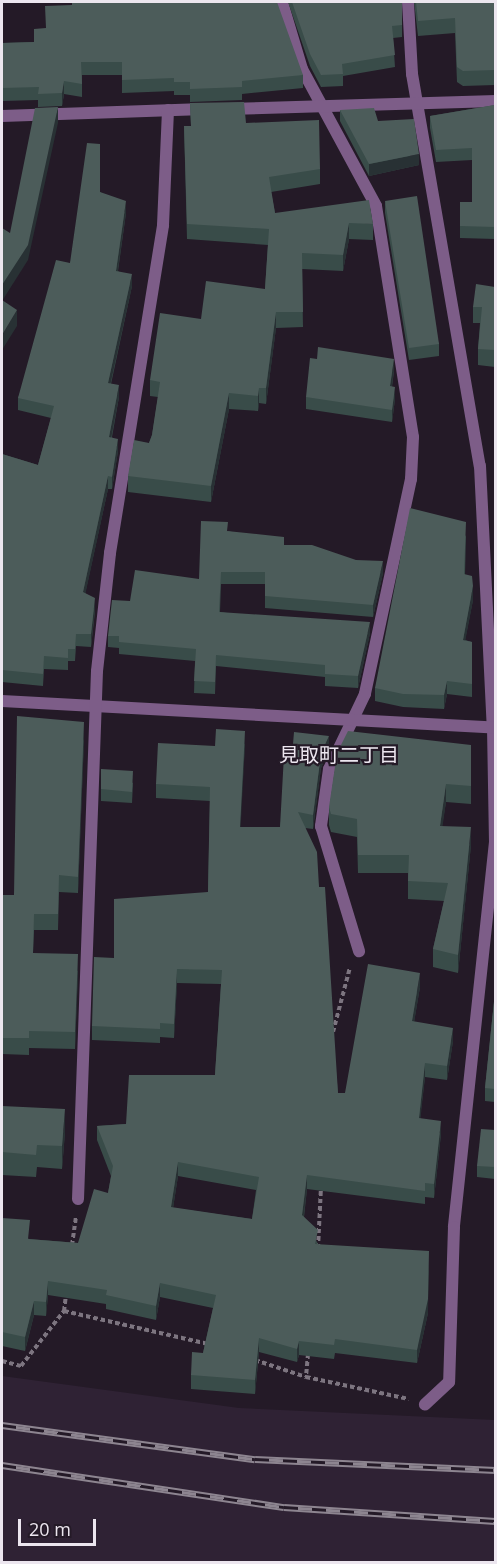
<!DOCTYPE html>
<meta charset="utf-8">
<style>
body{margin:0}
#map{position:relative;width:497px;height:1564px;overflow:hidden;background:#241a27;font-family:"Open Sans","Noto Sans JP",sans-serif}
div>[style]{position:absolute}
.built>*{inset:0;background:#2f2234}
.path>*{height:4px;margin-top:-2px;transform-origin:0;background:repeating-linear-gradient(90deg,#7d7580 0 4.5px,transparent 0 7.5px)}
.minor>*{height:12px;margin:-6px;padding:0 6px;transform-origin:6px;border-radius:6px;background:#7d5d88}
.rail>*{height:7px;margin-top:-3.5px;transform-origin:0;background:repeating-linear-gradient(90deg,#241a27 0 14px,#8d8590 0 28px);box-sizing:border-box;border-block:2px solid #8d8590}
.wall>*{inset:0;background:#394c49}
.shaded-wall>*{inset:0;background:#283134}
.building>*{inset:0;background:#4c5c5a}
span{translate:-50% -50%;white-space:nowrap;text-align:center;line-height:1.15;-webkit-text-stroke:4.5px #241a27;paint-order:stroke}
.neighbourhood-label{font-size:20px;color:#ece6ef}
.frame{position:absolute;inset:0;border:3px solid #ece6ef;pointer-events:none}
.scale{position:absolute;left:18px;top:1519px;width:78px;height:27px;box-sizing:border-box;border:3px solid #ece6ef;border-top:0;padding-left:8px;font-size:18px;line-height:21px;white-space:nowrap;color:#ece6ef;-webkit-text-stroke:4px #241a27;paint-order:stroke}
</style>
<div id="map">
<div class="built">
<div style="clip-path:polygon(2px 1376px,239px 1408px,495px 1420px,495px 1562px,2px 1562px)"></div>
</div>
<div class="path">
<div style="left:333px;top:1032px;width:67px;rotate:-75.3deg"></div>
<div style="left:72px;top:1245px;width:28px;rotate:-82deg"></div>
<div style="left:318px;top:1248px;width:62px;rotate:-87.2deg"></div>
<div style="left:64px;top:1311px;width:17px;rotate:-83deg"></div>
<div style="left:308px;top:1354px;width:23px;rotate:95deg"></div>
<div style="left:306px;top:1377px;width:105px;rotate:12.1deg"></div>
<div style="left:255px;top:1360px;width:54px;rotate:18.4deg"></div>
<div style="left:2px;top:1361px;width:20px;rotate:15deg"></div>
<div style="left:21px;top:1366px;width:70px;rotate:-52deg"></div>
<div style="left:64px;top:1311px;width:148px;rotate:12.9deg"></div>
</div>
<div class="minor">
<div style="left:282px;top:2px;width:70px;rotate:73.4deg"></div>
<div style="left:302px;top:69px;width:156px;rotate:61.6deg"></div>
<div style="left:376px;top:206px;width:234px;rotate:80.9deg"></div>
<div style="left:413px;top:437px;width:42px;rotate:92.7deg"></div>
<div style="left:411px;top:479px;width:220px;rotate:102.1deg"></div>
<div style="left:365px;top:694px;width:83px;rotate:115.6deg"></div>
<div style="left:329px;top:769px;width:58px;rotate:98deg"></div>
<div style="left:321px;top:826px;width:131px;rotate:73.1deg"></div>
<div style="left:408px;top:2px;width:72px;rotate:86.8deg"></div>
<div style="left:412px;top:74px;width:398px;rotate:80.2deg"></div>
<div style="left:480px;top:466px;width:262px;rotate:87.2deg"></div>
<div style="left:493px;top:728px;width:114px;rotate:89deg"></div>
<div style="left:495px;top:842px;width:387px;rotate:96.1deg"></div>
<div style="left:454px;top:1227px;width:155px;rotate:91.8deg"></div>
<div style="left:449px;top:1382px;width:33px;rotate:137deg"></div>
<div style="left:228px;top:109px;width:268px;rotate:-1.7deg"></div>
<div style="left:2px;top:116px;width:202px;rotate:-2deg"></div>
<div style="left:2px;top:701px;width:492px;rotate:3.1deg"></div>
<div style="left:78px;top:1199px;width:528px;rotate:-87.94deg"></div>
<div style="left:97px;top:671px;width:119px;rotate:-83.7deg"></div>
<div style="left:110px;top:553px;width:332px;rotate:-80.8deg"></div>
<div style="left:163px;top:225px;width:115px;rotate:-87.5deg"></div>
</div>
<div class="rail">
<div style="left:2px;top:1425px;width:255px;rotate:7.7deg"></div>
<div style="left:255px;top:1459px;width:241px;rotate:2.6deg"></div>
<div style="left:2px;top:1465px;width:285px;rotate:8.5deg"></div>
<div style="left:284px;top:1507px;width:212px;rotate:3.8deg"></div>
</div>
<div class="wall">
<div style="clip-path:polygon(288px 2px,402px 2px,402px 37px,393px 38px,395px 67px,343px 76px,343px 86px,321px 87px,310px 66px)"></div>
<div style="clip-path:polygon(414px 2px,495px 2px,495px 85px,463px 86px,457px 82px,455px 33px,418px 36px)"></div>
<div style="clip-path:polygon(209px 3px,303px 75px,303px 88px,242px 94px,242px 100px,190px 102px,190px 95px,174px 95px,174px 91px,122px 93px,122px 75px,82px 75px,82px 97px,64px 94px,62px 106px,38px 107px,38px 100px,2px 101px,2px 43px,34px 42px,46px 28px,72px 5px)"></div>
<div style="clip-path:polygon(190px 103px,246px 123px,320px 169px,320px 184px,271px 192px,275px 213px,373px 224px,373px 240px,349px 239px,343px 271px,302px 269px,303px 327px,276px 328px,266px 404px,259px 403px,258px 411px,229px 409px,211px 502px,128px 492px,128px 476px,149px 443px,152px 435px,158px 397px,150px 396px,150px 380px,201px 319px,265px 289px,268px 245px,187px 239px,184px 126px,191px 126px)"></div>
<div style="clip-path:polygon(495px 105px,495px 239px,460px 238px,460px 226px,472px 202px,472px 160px,436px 162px,430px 128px,430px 116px)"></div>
<div style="clip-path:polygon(340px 110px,378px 121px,419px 165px,369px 176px,340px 121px)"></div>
<div style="clip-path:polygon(100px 192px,126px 213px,118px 271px,132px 286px,111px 384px,119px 397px,112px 437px,118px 451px,112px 489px,108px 489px,85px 594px,95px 611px,91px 647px,76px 646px,75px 661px,68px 661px,68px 670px,44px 669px,43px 686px,2px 682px,2px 454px,38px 465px,51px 418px,18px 410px,18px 398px,70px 263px)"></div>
<div style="clip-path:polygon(385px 201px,439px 344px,439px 356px,409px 360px,385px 213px)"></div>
<div style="clip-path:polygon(495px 287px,495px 367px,478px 365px,478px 349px,480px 323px,473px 323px,473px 307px)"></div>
<div style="clip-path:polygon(394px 371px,392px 387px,395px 399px,392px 422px,306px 409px,306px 397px)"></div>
<div style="clip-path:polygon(228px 531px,284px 545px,383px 573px,373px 617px,265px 608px,265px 584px,221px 584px,220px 612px,370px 633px,358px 688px,325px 686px,325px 677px,216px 666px,215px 694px,194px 693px,195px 661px,119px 654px,119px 648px,108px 647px,108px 636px,130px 601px,199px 579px)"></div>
<div style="clip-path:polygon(466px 535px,465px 575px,473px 600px,465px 640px,472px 642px,472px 697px,447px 694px,444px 709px,403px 707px,375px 701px,375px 688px)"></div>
<div style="clip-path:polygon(84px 739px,78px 893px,59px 892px,58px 930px,34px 930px,33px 953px,78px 971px,75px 1049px,29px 1048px,29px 1055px,2px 1054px,2px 895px,14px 895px)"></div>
<div style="clip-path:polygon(evenodd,245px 744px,240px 827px,280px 827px,292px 756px,329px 750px,321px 768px,313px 829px,305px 828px,319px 887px,338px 1093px,345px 1093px,420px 987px,414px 1022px,453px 1041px,447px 1080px,425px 1077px,420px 1118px,441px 1134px,434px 1198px,425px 1197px,425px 1204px,307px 1189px,304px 1217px,318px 1244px,428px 1313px,417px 1363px,335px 1353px,334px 1359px,299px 1355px,297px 1362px,259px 1352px,255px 1394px,191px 1389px,191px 1375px,203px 1353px,213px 1308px,160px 1297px,156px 1320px,106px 1309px,106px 1304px,48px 1295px,46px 1316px,34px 1315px,25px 1351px,2px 1346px,2px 1218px,29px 1239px,78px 1243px,108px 1193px,111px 1176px,97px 1140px,97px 1126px,126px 1124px,215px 1075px,221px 984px,177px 983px,174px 1038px,160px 1037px,160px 1043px,92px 1040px,92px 1026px,114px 958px,208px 892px,210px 801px,156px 798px,156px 784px,215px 746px,245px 744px,178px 1176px,256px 1190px,252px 1219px,173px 1208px,178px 1176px)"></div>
<div style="clip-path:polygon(471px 745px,471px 804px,446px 802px,442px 826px,471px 845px,458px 973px,433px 967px,433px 949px,444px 901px,408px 899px,408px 873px,358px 873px,357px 837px,331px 832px,329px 825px,329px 807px)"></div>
<div style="clip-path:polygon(101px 769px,133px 783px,132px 803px,101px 801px)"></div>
<div style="clip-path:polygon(495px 992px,495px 1102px,485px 1101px,485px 1088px)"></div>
<div style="clip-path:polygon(2px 1106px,65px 1132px,62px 1169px,37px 1167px,36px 1177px,2px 1175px)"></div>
<div style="clip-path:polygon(495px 1130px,495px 1179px,477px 1177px,477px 1166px)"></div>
</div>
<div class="shaded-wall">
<div style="clip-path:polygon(64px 81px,64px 94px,62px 106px,62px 93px)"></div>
<div style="clip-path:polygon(58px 107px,58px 123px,28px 260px,2px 301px,2px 285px)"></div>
<div style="clip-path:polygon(419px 154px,419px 165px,369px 176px,369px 164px)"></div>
<div style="clip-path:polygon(126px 201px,126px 213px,116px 283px,116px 271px)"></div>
<div style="clip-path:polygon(349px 223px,349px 239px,343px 271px,343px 255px)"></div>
<div style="clip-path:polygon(132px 274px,132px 286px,108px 395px,108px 383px)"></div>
<div style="clip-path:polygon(17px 310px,17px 326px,2px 350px,2px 335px)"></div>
<div style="clip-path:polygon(276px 312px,276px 328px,266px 404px,266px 388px)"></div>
<div style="clip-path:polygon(394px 359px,394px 371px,390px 398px,390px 386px)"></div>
<div style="clip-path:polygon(119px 385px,119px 397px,109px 449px,109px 437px)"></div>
<div style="clip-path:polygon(395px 387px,395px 399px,392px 422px,392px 410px)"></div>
<div style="clip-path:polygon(259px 388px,259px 403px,258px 411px,258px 396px)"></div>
<div style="clip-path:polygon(229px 393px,229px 409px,211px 502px,211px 486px)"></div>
<div style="clip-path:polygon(118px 439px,118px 451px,112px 489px,112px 477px)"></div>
<div style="clip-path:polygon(108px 476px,108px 489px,83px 605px,83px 592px)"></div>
<div style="clip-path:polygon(383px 561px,383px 573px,373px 617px,373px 605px)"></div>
<div style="clip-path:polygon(473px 586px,473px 600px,463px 653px,463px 640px)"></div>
<div style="clip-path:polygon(95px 598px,95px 611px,91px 647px,91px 634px)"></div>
<div style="clip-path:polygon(370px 622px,370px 633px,358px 688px,358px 676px)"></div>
<div style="clip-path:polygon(447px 681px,447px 694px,444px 709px,444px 695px)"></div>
<div style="clip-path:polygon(84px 722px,84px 739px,78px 893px,78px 877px)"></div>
<div style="clip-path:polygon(245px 731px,245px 744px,240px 840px,240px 827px)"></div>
<div style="clip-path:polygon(329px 736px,329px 750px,321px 768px,313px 829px,313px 815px,321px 754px)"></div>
<div style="clip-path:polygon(446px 784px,446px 802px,440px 844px,440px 826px)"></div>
<div style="clip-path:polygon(471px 827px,471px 845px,458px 973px,458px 955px)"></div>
<div style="clip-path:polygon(78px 954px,78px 971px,75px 1049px,75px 1032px)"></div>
<div style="clip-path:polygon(177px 969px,177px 983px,174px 1038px,174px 1024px)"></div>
<div style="clip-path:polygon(420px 973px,420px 987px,412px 1035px,412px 1021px)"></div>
<div style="clip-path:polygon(453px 1028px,453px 1041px,447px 1080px,447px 1066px)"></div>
<div style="clip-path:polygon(425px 1063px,425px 1077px,419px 1132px,419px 1118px)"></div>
<div style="clip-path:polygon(65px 1109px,65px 1132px,62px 1169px,62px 1146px)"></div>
<div style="clip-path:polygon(441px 1121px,441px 1134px,434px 1198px,434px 1184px)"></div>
<div style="clip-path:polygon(178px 1162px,178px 1176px,171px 1221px,171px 1207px)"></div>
<div style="clip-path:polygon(307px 1175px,307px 1189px,302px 1229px,302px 1215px)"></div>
<div style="clip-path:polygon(429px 1265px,428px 1313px,417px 1363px,417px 1350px)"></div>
<div style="clip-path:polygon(48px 1281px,48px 1295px,46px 1316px,46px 1302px)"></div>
<div style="clip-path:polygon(160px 1283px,160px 1297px,156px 1320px,156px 1306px)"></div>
<div style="clip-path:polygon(34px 1301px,34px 1315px,25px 1351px,25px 1337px)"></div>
<div style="clip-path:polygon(259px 1338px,259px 1352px,255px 1394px,255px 1380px)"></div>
<div style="clip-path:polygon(299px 1341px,299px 1355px,297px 1362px,297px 1349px)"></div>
</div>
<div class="building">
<div style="clip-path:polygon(72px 2px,208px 2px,209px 3px,219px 2px,277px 2px,303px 75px,242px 81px,242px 87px,190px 89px,190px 82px,174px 82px,174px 78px,122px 80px,122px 62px,81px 62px,82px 84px,64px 81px,62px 93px,38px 94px,39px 87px,2px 88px,2px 43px,34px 42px,34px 29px,46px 28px,45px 6px,72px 5px)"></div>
<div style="clip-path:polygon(292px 2px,402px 2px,402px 25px,392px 26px,395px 55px,342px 64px,343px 74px,321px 75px,310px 54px)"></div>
<div style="clip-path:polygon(416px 2px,495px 2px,495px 70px,463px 71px,457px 67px,455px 18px,418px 21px)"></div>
<div style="clip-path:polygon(244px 102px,246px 123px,319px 120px,320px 169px,269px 177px,275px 213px,369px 200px,373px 224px,349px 223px,343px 255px,302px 253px,303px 312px,276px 312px,266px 388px,259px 388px,258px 396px,229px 393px,211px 486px,128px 476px,134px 440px,149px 443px,152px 435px,160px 382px,150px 380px,160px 313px,201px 319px,206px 281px,265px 289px,269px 229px,187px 224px,184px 126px,191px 126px,190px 103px)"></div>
<div style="clip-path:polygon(495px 105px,495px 227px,460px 226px,460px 202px,472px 202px,472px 148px,436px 150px,430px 116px)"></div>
<div style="clip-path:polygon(58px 107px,28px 245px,2px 285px,2px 228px,10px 233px,35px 108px)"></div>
<div style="clip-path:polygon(374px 108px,378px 121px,414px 119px,419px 154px,369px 164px,340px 110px)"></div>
<div style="clip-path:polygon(87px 143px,100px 144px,100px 192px,126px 201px,116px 271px,132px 274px,108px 383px,119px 385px,109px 437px,118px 439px,112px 477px,108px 476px,83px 592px,95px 598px,91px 634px,76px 634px,75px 649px,68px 649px,68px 658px,44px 656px,43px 674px,2px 670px,2px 454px,38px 465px,54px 406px,18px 398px,56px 260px,70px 263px)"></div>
<div style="clip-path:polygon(417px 196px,439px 344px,409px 348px,385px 201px)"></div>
<div style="clip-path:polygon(476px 284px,495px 287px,495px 350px,478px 349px,482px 307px,473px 307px)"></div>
<div style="clip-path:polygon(2px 300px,17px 310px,2px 335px)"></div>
<div style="clip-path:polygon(318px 347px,394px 359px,390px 386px,395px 387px,392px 410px,306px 397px,310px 358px,317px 359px)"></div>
<div style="clip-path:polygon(410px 508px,466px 522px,464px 574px,472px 576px,473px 586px,463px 640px,472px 642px,472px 684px,447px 681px,444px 695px,403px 694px,375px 688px)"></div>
<div style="clip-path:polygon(201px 521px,228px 522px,227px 531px,284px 537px,284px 545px,312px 545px,356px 560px,383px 561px,373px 605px,265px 596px,265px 572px,221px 572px,219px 612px,370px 622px,358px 676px,325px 674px,325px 665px,216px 655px,215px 682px,194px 681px,196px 649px,119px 642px,119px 636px,108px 636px,112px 600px,130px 601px,135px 570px,199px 579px)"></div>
<div style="clip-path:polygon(17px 716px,84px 722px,78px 877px,59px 875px,58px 914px,34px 914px,33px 953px,78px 954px,75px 1032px,29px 1031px,29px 1038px,2px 1038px,2px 895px,14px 895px)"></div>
<div style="clip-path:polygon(evenodd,216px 729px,245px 731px,240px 827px,280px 827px,284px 755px,292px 756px,294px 732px,329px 736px,321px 754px,313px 815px,298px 812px,317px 852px,319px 887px,325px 887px,338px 1093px,345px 1093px,368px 964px,420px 973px,412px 1021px,453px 1028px,447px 1066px,425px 1063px,419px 1118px,441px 1121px,434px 1184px,425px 1183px,425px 1191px,307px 1175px,302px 1215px,318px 1230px,315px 1244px,429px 1251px,428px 1299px,417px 1350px,335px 1339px,334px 1345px,299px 1341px,297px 1349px,259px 1338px,255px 1380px,191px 1375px,192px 1352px,203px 1353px,216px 1295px,160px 1283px,156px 1306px,106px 1295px,107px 1290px,48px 1281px,46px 1302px,34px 1301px,25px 1337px,2px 1332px,2px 1218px,30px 1220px,28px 1239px,78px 1243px,94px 1189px,108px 1193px,113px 1166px,97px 1126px,126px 1124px,129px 1075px,215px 1075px,222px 970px,177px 969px,174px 1024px,160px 1023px,160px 1029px,92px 1026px,94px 957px,114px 958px,114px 899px,208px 892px,210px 787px,156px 784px,158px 743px,215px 746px,216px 729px,178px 1162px,259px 1177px,252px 1219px,171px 1207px,178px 1162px)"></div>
<div style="clip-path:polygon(348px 731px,471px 745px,471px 786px,446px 784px,440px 826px,471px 827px,458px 955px,433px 949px,448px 883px,408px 881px,409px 855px,358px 855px,357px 819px,331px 814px,329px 807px,337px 753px)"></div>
<div style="clip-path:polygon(101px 769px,133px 771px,132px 792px,101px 789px)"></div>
<div style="clip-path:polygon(495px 992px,495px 1089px,485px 1088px)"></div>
<div style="clip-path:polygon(2px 1106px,65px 1109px,62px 1146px,37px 1145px,36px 1155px,2px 1152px)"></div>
<div style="clip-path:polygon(481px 1129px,495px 1130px,495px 1167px,477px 1166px)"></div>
</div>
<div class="neighbourhood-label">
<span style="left:339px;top:754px">見取町二丁目</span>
</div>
<div class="frame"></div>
<div class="scale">20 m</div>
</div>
